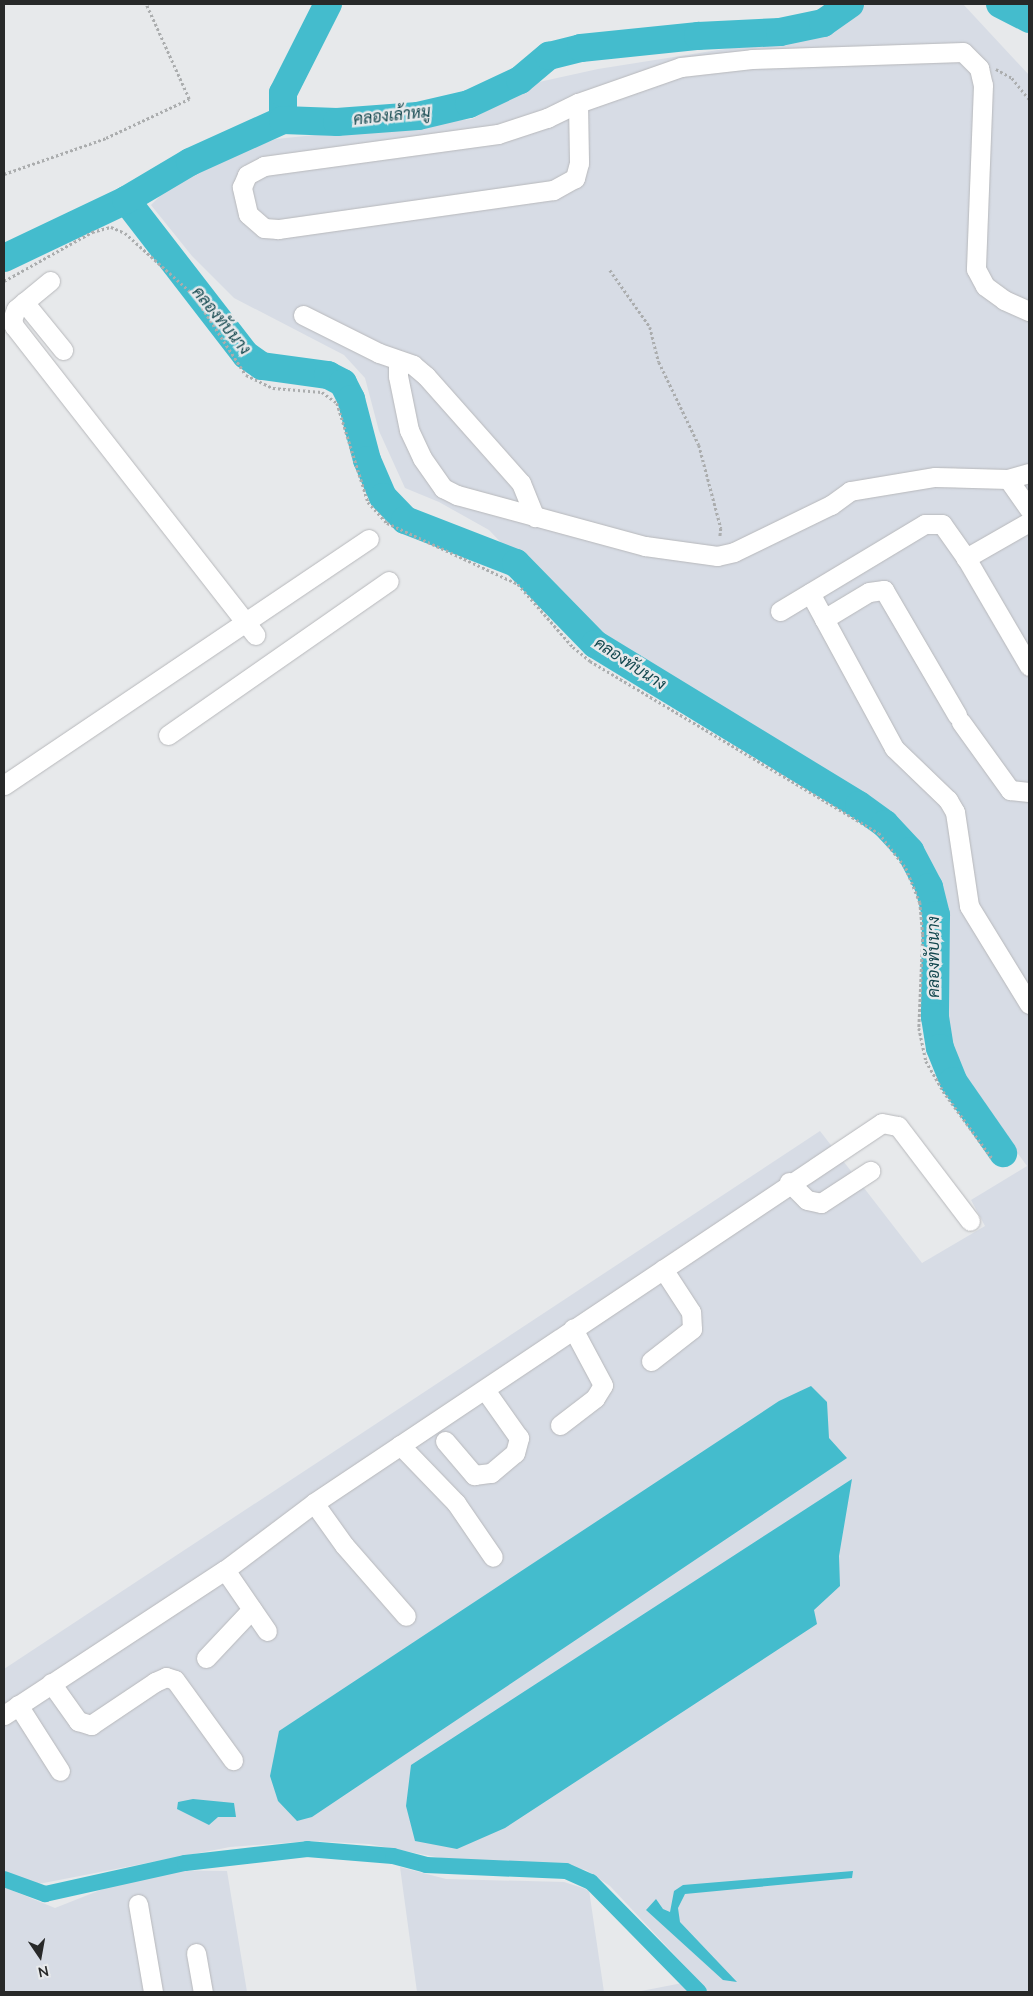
<!DOCTYPE html>
<meta charset="utf-8">
<style>
body{margin:0}
#map{position:relative;width:1033px;height:1996px;overflow:hidden;background:#e7e9eb;font-family:"Nunito Sans",Sarabun,sans-serif}
div>[style]{position:absolute}
.built>*{inset:0;background:#d7dce5}
.water>*{inset:0;background:#44bccd}
.canal>*{height:16px;margin:-8px;padding:0 8px;transform-origin:8px;border-radius:8px;background:#44bccd}
.river>*{height:28px;margin:-14px;padding:0 14px;transform-origin:14px;border-radius:14px;background:#44bccd}
.path>*{height:2.5px;margin-top:-1.25px;transform-origin:0;background:repeating-linear-gradient(90deg,#abadae 0 2.5px,transparent 0 5px)}
.roads{filter:drop-shadow(0 0 1px #b7b8bb) drop-shadow(0 0 1px #b7b8bb)}
.minor>*{height:19px;margin:-9.5px;padding:0 9.5px;transform-origin:9.5px;border-radius:9.5px;background:#fff}
span{translate:-50% -50%;white-space:nowrap;text-align:center;line-height:1.15;-webkit-text-stroke:5px #e7e9eb;paint-order:stroke}
.water-label{font-size:16px;color:#12474e;font-style:italic}
.frame{position:absolute;inset:0;border:5px solid #282929;pointer-events:none}
.north{position:absolute;left:15px;top:1931px;width:50px;height:50px;-webkit-text-stroke:4px #e7e9eb;paint-order:stroke;rotate:168deg;font-size:14px;font-weight:700;line-height:20px;text-align:center;color:#282929}
.north::after{content:'';display:block;margin:auto;width:18px;height:22px;background:#282929;clip-path:polygon(50% 0,100% 100%,50% 72%,0 100%)}
</style>
<div id="map">
<div class="built">
<div style="clip-path:polygon(867px 4px,963px 4px,1029px 75px,1029px 1992px,636px 1992px,698px 1980px,610px 1886px,586px 1870px,553px 1863px,472px 1864px,369px 1844px,311px 1841px,230px 1847px,33px 1885px,4px 1873px,4px 1669px,820px 1131px,922px 1263px,985px 1226px,971px 1200px,1027px 1166px,956px 1069px,947px 1046px,935px 891px,923px 859px,739px 720px,576px 621px,489px 530px,439px 502px,405px 488px,379px 431px,365px 378px,344px 355px,234px 298px,192px 256px,151px 205px,184px 172px,276px 139px,472px 119px,539px 82px,598px 69px,801px 37px)"></div>
<div style="clip-path:polygon(400px 1867px,446px 1879px,564px 1882px,589px 1890px,604px 1992px,417px 1992px)"></div>
<div style="clip-path:polygon(151px 1870px,227px 1871px,247px 1992px,4px 1992px,4px 1887px,55px 1908px)"></div>
</div>
<div class="water">
<div style="clip-path:polygon(811px 1386px,827px 1402px,829px 1438px,847px 1458px,312px 1817px,297px 1821px,278px 1801px,270px 1776px,279px 1731px,779px 1401px)"></div>
<div style="clip-path:polygon(852px 1479px,839px 1556px,840px 1586px,814px 1610px,817px 1624px,505px 1828px,457px 1849px,415px 1841px,406px 1806px,411px 1765px)"></div>
<div style="clip-path:polygon(193px 1799px,234px 1803px,236px 1817px,218px 1817px,209px 1825px,177px 1809px,178px 1802px)"></div>
<div style="clip-path:polygon(853px 1871px,852px 1878px,685px 1894px,678px 1908px,680px 1922px,737px 1982px,723px 1980px,646px 1910px,656px 1899px,663px 1909px,670px 1912px,674px 1891px,683px 1885px)"></div>
</div>
<div class="canal">
<div style="left:4px;top:1879px;width:44px;rotate:20.1deg"></div>
<div style="left:45px;top:1894px;width:143px;rotate:-12.5deg"></div>
<div style="left:185px;top:1863px;width:123px;rotate:-6.5deg"></div>
<div style="left:307px;top:1849px;width:86px;rotate:4.7deg"></div>
<div style="left:393px;top:1856px;width:34px;rotate:15deg"></div>
<div style="left:426px;top:1865px;width:140px;rotate:2.5deg"></div>
<div style="left:566px;top:1871px;width:27px;rotate:24deg"></div>
<div style="left:591px;top:1882px;width:154px;rotate:45.5deg"></div>
</div>
<div class="river">
<div style="left:1000px;top:4px;width:33px;rotate:27deg"></div>
<div style="left:283px;top:120px;width:27px;rotate:-90deg"></div>
<div style="left:283px;top:93px;width:100px;rotate:-63.2deg"></div>
<div style="left:126px;top:200px;width:196px;rotate:52.3deg"></div>
<div style="left:246px;top:355px;width:19px;rotate:35deg"></div>
<div style="left:262px;top:366px;width:67px;rotate:7.8deg"></div>
<div style="left:328px;top:375px;width:17px;rotate:28deg"></div>
<div style="left:343px;top:383px;width:18px;rotate:63deg"></div>
<div style="left:351px;top:399px;width:63px;rotate:75.3deg"></div>
<div style="left:367px;top:460px;width:40px;rotate:66.6deg"></div>
<div style="left:383px;top:497px;width:32px;rotate:46deg"></div>
<div style="left:405px;top:520px;width:119px;rotate:21.2deg"></div>
<div style="left:516px;top:563px;width:113px;rotate:45.7deg"></div>
<div style="left:595px;top:644px;width:309px;rotate:31.4deg"></div>
<div style="left:859px;top:805px;width:32px;rotate:36deg"></div>
<div style="left:885px;top:824px;width:37px;rotate:47deg"></div>
<div style="left:910px;top:851px;width:41px;rotate:62.2deg"></div>
<div style="left:929px;top:887px;width:29px;rotate:76deg"></div>
<div style="left:936px;top:915px;width:102px;rotate:90.6deg"></div>
<div style="left:935px;top:1017px;width:31px;rotate:81deg"></div>
<div style="left:940px;top:1048px;width:35px;rotate:68deg"></div>
<div style="left:953px;top:1081px;width:88px;rotate:55.2deg"></div>
<div style="left:4px;top:258px;width:135px;rotate:-25.4deg"></div>
<div style="left:126px;top:200px;width:74px;rotate:-30.7deg"></div>
<div style="left:190px;top:162px;width:102px;rotate:-24.3deg"></div>
<div style="left:283px;top:120px;width:54px;rotate:2.1deg"></div>
<div style="left:337px;top:122px;width:81px;rotate:-4.2deg"></div>
<div style="left:418px;top:116px;width:52px;rotate:-13.2deg"></div>
<div style="left:469px;top:104px;width:56px;rotate:-25.2deg"></div>
<div style="left:520px;top:80px;width:38px;rotate:-40deg"></div>
<div style="left:549px;top:56px;width:33px;rotate:-14deg"></div>
<div style="left:581px;top:48px;width:118px;rotate:-5.9deg"></div>
<div style="left:698px;top:36px;width:82px;rotate:-2.8deg"></div>
<div style="left:780px;top:32px;width:44px;rotate:-11.8deg"></div>
<div style="left:823px;top:23px;width:33px;rotate:-35deg"></div>
</div>
<div class="path">
<div style="left:996px;top:69px;width:18px;rotate:29deg"></div>
<div style="left:1012px;top:78px;width:27px;rotate:51deg"></div>
<div style="left:4px;top:174px;width:108px;rotate:-19.4deg"></div>
<div style="left:106px;top:138px;width:92px;rotate:-25.2deg"></div>
<div style="left:189px;top:99px;width:104px;rotate:-114.4deg"></div>
<div style="left:610px;top:270px;width:70px;rotate:54.9deg"></div>
<div style="left:650px;top:327px;width:36px;rotate:76deg"></div>
<div style="left:659px;top:362px;width:92px;rotate:64.3deg"></div>
<div style="left:699px;top:445px;width:86px;rotate:75.2deg"></div>
<div style="left:721px;top:528px;width:9px;rotate:96deg"></div>
<div style="left:4px;top:281px;width:101px;rotate:-29.1deg"></div>
<div style="left:92px;top:232px;width:20px;rotate:-15deg"></div>
<div style="left:111px;top:227px;width:15px;rotate:23deg"></div>
<div style="left:125px;top:233px;width:93px;rotate:41.9deg"></div>
<div style="left:194px;top:295px;width:95px;rotate:57deg"></div>
<div style="left:246px;top:375px;width:30px;rotate:26deg"></div>
<div style="left:273px;top:388px;width:49px;rotate:4.7deg"></div>
<div style="left:322px;top:392px;width:19px;rotate:36deg"></div>
<div style="left:337px;top:403px;width:104px;rotate:72.6deg"></div>
<div style="left:368px;top:502px;width:28px;rotate:48deg"></div>
<div style="left:387px;top:523px;width:145px;rotate:25deg"></div>
<div style="left:518px;top:584px;width:84px;rotate:48.9deg"></div>
<div style="left:573px;top:647px;width:22px;rotate:39deg"></div>
<div style="left:590px;top:661px;width:336px;rotate:30.8deg"></div>
<div style="left:879px;top:833px;width:44px;rotate:52.4deg"></div>
<div style="left:906px;top:868px;width:37px;rotate:68deg"></div>
<div style="left:920px;top:902px;width:32px;rotate:85deg"></div>
<div style="left:923px;top:934px;width:94px;rotate:92.4deg"></div>
<div style="left:919px;top:1028px;width:34px;rotate:78deg"></div>
<div style="left:926px;top:1061px;width:39px;rotate:60deg"></div>
<div style="left:946px;top:1095px;width:78px;rotate:53.9deg"></div>
</div>
<div class="roads">
<div class="minor">
<div style="left:578px;top:103px;width:60px;rotate:89deg"></div>
<div style="left:579px;top:163px;width:16px;rotate:105deg"></div>
<div style="left:575px;top:178px;width:25px;rotate:151deg"></div>
<div style="left:553px;top:190px;width:278px;rotate:171.9deg"></div>
<div style="left:278px;top:229px;width:14px;rotate:-176deg"></div>
<div style="left:264px;top:228px;width:21px;rotate:-139deg"></div>
<div style="left:248px;top:214px;width:28px;rotate:-103deg"></div>
<div style="left:242px;top:187px;width:13px;rotate:-67deg"></div>
<div style="left:247px;top:175px;width:19px;rotate:-28deg"></div>
<div style="left:264px;top:166px;width:236px;rotate:-7.8deg"></div>
<div style="left:498px;top:134px;width:52px;rotate:-18.1deg"></div>
<div style="left:547px;top:118px;width:34px;rotate:-26deg"></div>
<div style="left:578px;top:103px;width:109px;rotate:-19.3deg"></div>
<div style="left:681px;top:67px;width:71px;rotate:-6.4deg"></div>
<div style="left:752px;top:59px;width:211px;rotate:-1.9deg"></div>
<div style="left:963px;top:52px;width:23px;rotate:45deg"></div>
<div style="left:979px;top:68px;width:17px;rotate:77deg"></div>
<div style="left:983px;top:85px;width:184px;rotate:92.2deg"></div>
<div style="left:976px;top:269px;width:19px;rotate:62deg"></div>
<div style="left:985px;top:286px;width:24px;rotate:36deg"></div>
<div style="left:1004px;top:300px;width:27px;rotate:24deg"></div>
<div style="left:50px;top:281px;width:44px;rotate:140.5deg"></div>
<div style="left:16px;top:309px;width:12px;rotate:110deg"></div>
<div style="left:12px;top:320px;width:6px;rotate:72deg"></div>
<div style="left:14px;top:326px;width:392px;rotate:52deg"></div>
<div style="left:24px;top:302px;width:62px;rotate:50.9deg"></div>
<div style="left:303px;top:315px;width:85px;rotate:26.6deg"></div>
<div style="left:379px;top:353px;width:36px;rotate:19deg"></div>
<div style="left:413px;top:365px;width:17px;rotate:40deg"></div>
<div style="left:426px;top:376px;width:143px;rotate:48.4deg"></div>
<div style="left:521px;top:483px;width:37px;rotate:68deg"></div>
<div style="left:398px;top:361px;width:15px;rotate:90deg"></div>
<div style="left:398px;top:376px;width:55px;rotate:78.5deg"></div>
<div style="left:409px;top:430px;width:31px;rotate:65deg"></div>
<div style="left:422px;top:458px;width:37px;rotate:55deg"></div>
<div style="left:443px;top:488px;width:16px;rotate:27deg"></div>
<div style="left:457px;top:495px;width:195px;rotate:15.2deg"></div>
<div style="left:645px;top:546px;width:73px;rotate:7.9deg"></div>
<div style="left:717px;top:556px;width:17px;rotate:-13deg"></div>
<div style="left:734px;top:552px;width:108px;rotate:-25.9deg"></div>
<div style="left:831px;top:505px;width:24px;rotate:-36deg"></div>
<div style="left:850px;top:491px;width:86px;rotate:-9.4deg"></div>
<div style="left:935px;top:477px;width:73px;rotate:1.6deg"></div>
<div style="left:1008px;top:479px;width:22px;rotate:-16deg"></div>
<div style="left:1008px;top:479px;width:37px;rotate:55deg"></div>
<div style="left:1029px;top:522px;width:73px;rotate:150.3deg"></div>
<div style="left:966px;top:558px;width:125px;rotate:59.7deg"></div>
<div style="left:810px;top:593px;width:176px;rotate:61.5deg"></div>
<div style="left:894px;top:748px;width:75px;rotate:43.9deg"></div>
<div style="left:948px;top:800px;width:14px;rotate:60deg"></div>
<div style="left:955px;top:812px;width:95px;rotate:81.5deg"></div>
<div style="left:969px;top:906px;width:115px;rotate:58.5deg"></div>
<div style="left:780px;top:611px;width:169px;rotate:-31deg"></div>
<div style="left:925px;top:524px;width:17px"></div>
<div style="left:942px;top:524px;width:42px;rotate:54.8deg"></div>
<div style="left:824px;top:619px;width:52px;rotate:-31deg"></div>
<div style="left:869px;top:592px;width:15px;rotate:-8deg"></div>
<div style="left:884px;top:590px;width:145px;rotate:59.7deg"></div>
<div style="left:961px;top:722px;width:84px;rotate:54.2deg"></div>
<div style="left:1010px;top:790px;width:19px;rotate:6deg"></div>
<div style="left:168px;top:735px;width:269px;rotate:-34.9deg"></div>
<div style="left:4px;top:785px;width:440px;rotate:-34deg"></div>
<div style="left:789px;top:1182px;width:25px;rotate:45deg"></div>
<div style="left:807px;top:1200px;width:14px;rotate:12deg"></div>
<div style="left:821px;top:1203px;width:59px;rotate:-33.1deg"></div>
<div style="left:651px;top:1361px;width:52px;rotate:-38deg"></div>
<div style="left:692px;top:1329px;width:17px;rotate:-93deg"></div>
<div style="left:691px;top:1312px;width:51px;rotate:-123.1deg"></div>
<div style="left:560px;top:1425px;width:44px;rotate:-37.6deg"></div>
<div style="left:595px;top:1398px;width:15px;rotate:-58deg"></div>
<div style="left:603px;top:1385px;width:64px;rotate:-118.2deg"></div>
<div style="left:445px;top:1441px;width:45px;rotate:49.5deg"></div>
<div style="left:474px;top:1475px;width:17px;rotate:-7deg"></div>
<div style="left:491px;top:1473px;width:31px;rotate:-40deg"></div>
<div style="left:515px;top:1453px;width:16px;rotate:-75deg"></div>
<div style="left:519px;top:1438px;width:59px;rotate:-125.3deg"></div>
<div style="left:400px;top:1445px;width:81px;rotate:46deg"></div>
<div style="left:456px;top:1503px;width:65px;rotate:55.6deg"></div>
<div style="left:314px;top:1503px;width:52px;rotate:54.5deg"></div>
<div style="left:344px;top:1545px;width:94px;rotate:48.9deg"></div>
<div style="left:225px;top:1570px;width:74px;rotate:55.5deg"></div>
<div style="left:206px;top:1658px;width:67px;rotate:-46.8deg"></div>
<div style="left:51px;top:1683px;width:47px;rotate:54.6deg"></div>
<div style="left:78px;top:1721px;width:14px;rotate:17deg"></div>
<div style="left:91px;top:1725px;width:77px;rotate:-33.9deg"></div>
<div style="left:155px;top:1682px;width:12px;rotate:-24deg"></div>
<div style="left:166px;top:1677px;width:9px;rotate:18deg"></div>
<div style="left:175px;top:1680px;width:99px;rotate:54.1deg"></div>
<div style="left:18px;top:1705px;width:78px;rotate:57.5deg"></div>
<div style="left:4px;top:1715px;width:264px;rotate:-33.3deg"></div>
<div style="left:225px;top:1570px;width:111px;rotate:-37deg"></div>
<div style="left:314px;top:1503px;width:683px;rotate:-33.78deg"></div>
<div style="left:882px;top:1123px;width:16px;rotate:11deg"></div>
<div style="left:898px;top:1126px;width:119px;rotate:52.8deg"></div>
<div style="left:138px;top:1904px;width:89px;rotate:80.3deg"></div>
<div style="left:196px;top:1953px;width:40px;rotate:80deg"></div>
</div>
</div>
<div class="water-label">
<span style="left:392px;top:116px;rotate:-6deg">คลองเล้าหมู</span>
<span style="left:221px;top:321px;rotate:51deg">คลองทับนาง</span>
<span style="left:630px;top:664px;rotate:33deg">คลองทับนาง</span>
<span style="left:934px;top:957px;rotate:-90deg">คลองทับนาง</span>
</div>
<div class="frame"></div>
<div class="north">N</div>
</div>
